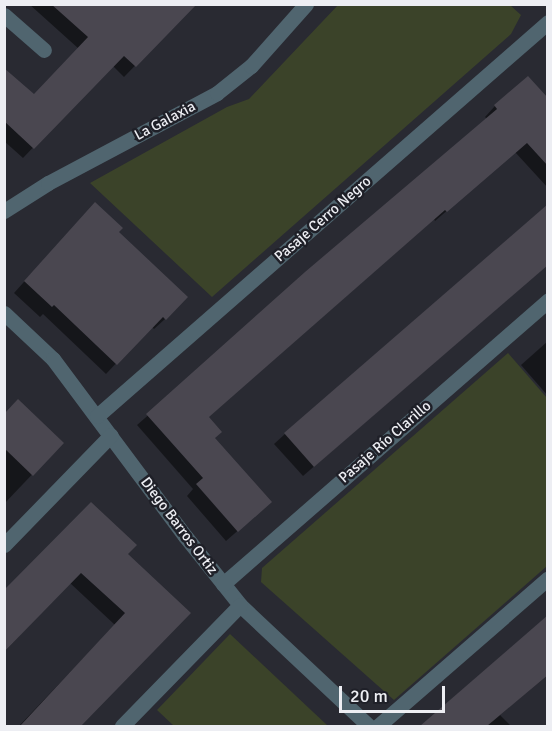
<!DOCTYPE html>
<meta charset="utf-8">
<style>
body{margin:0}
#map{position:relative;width:552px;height:731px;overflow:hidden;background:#292a32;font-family:Signika,sans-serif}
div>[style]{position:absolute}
.green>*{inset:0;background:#3b4329}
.shadow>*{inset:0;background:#0007}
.building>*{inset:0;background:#4a4750}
.street>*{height:15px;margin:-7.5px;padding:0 7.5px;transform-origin:7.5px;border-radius:7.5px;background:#50656f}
span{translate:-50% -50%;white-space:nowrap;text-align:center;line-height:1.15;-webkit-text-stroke:5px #1f2028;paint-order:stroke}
.street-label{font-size:15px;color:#edeef3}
.frame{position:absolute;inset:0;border:6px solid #edeef3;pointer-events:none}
.scale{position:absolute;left:339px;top:686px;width:106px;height:27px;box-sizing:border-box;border:3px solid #edeef3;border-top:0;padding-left:8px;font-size:18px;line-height:21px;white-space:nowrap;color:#edeef3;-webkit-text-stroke:4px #1f2028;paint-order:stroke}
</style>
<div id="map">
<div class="green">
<div style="clip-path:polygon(339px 4px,510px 5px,521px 15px,511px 34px,212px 297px,90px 183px,227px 107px,249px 99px)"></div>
<div style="clip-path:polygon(508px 353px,547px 398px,547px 566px,394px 700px,261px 582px,262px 568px)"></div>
<div style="clip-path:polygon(230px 634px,328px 726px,174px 726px,157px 710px)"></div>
</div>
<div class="shadow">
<div style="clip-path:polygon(29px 4px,101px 4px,188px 11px,124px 77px,112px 65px,23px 158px,4px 141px,4px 70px,34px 95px,79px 49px)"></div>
<div style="clip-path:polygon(548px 100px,548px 188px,515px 152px,435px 221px,434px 219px,208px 417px,214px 438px,259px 512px,226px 541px,187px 496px,193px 489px,137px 425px,487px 119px,485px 117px,495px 106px)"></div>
<div style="clip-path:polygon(85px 214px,117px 232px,165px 319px,154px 329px,151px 326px,106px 374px,43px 314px,40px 317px,14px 293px)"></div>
<div style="clip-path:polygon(548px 264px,303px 476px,274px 444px,285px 434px)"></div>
<div style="clip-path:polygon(548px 341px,548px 396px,521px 365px)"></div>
<div style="clip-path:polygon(4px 415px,62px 443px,4px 504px)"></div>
<div style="clip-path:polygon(126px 554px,189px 613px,80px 726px,19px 726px,115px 625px,70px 583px,4px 652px,4px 591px)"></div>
<div style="clip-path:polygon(548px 675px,500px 715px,511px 726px,424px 726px,432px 719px)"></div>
</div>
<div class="building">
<div style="clip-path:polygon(51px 4px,197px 4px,136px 67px,124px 56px,34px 149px,4px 121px,4px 68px,34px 94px,88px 37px)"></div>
<div style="clip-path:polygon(528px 76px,548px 98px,548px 166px,527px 143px,447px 212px,445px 210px,209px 417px,222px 432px,215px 438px,272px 502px,238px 532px,196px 484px,203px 478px,146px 414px,305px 272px,497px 109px,494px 105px)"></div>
<div style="clip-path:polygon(95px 202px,123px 228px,119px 232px,188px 297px,166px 320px,163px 317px,117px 365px,54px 305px,52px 307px,24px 281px)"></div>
<div style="clip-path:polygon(548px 204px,548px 265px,314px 467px,284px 433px)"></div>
<div style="clip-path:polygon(18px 399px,64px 443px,33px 476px,4px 448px,4px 414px)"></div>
<div style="clip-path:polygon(91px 502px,137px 545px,128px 554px,191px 613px,81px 726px,20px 726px,125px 613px,81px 573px,4px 652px,4px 590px)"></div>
<div style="clip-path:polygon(548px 615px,548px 675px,487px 726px,420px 726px)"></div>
</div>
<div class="street">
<div style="left:4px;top:15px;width:53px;rotate:41.2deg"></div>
<div style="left:4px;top:211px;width:52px;rotate:-32.5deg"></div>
<div style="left:48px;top:183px;width:191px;rotate:-28deg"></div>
<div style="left:217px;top:93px;width:43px;rotate:-38.5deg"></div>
<div style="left:251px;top:66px;width:83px;rotate:-48.4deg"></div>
<div style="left:4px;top:313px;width:67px;rotate:43.2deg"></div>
<div style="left:53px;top:359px;width:221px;rotate:53.3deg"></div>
<div style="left:185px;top:536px;width:88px;rotate:51.4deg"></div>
<div style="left:240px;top:605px;width:177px;rotate:43.2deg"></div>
<div style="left:97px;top:416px;width:599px;rotate:-41.14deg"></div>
<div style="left:4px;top:545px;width:153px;rotate:-45.8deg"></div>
<div style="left:223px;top:584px;width:432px;rotate:-41.1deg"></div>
<div style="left:122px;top:726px;width:169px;rotate:-45.7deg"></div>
<div style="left:378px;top:726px;width:225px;rotate:-41deg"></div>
</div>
<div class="street-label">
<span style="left:165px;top:121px;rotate:-28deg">La Galaxia</span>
<span style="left:323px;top:219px;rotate:-41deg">Pasaje Cerro Negro</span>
<span style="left:385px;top:442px;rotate:-41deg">Pasaje Río Clarillo</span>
<span style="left:179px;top:526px;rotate:53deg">Diego Barros Ortiz</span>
</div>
<div class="frame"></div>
<div class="scale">20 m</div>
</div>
